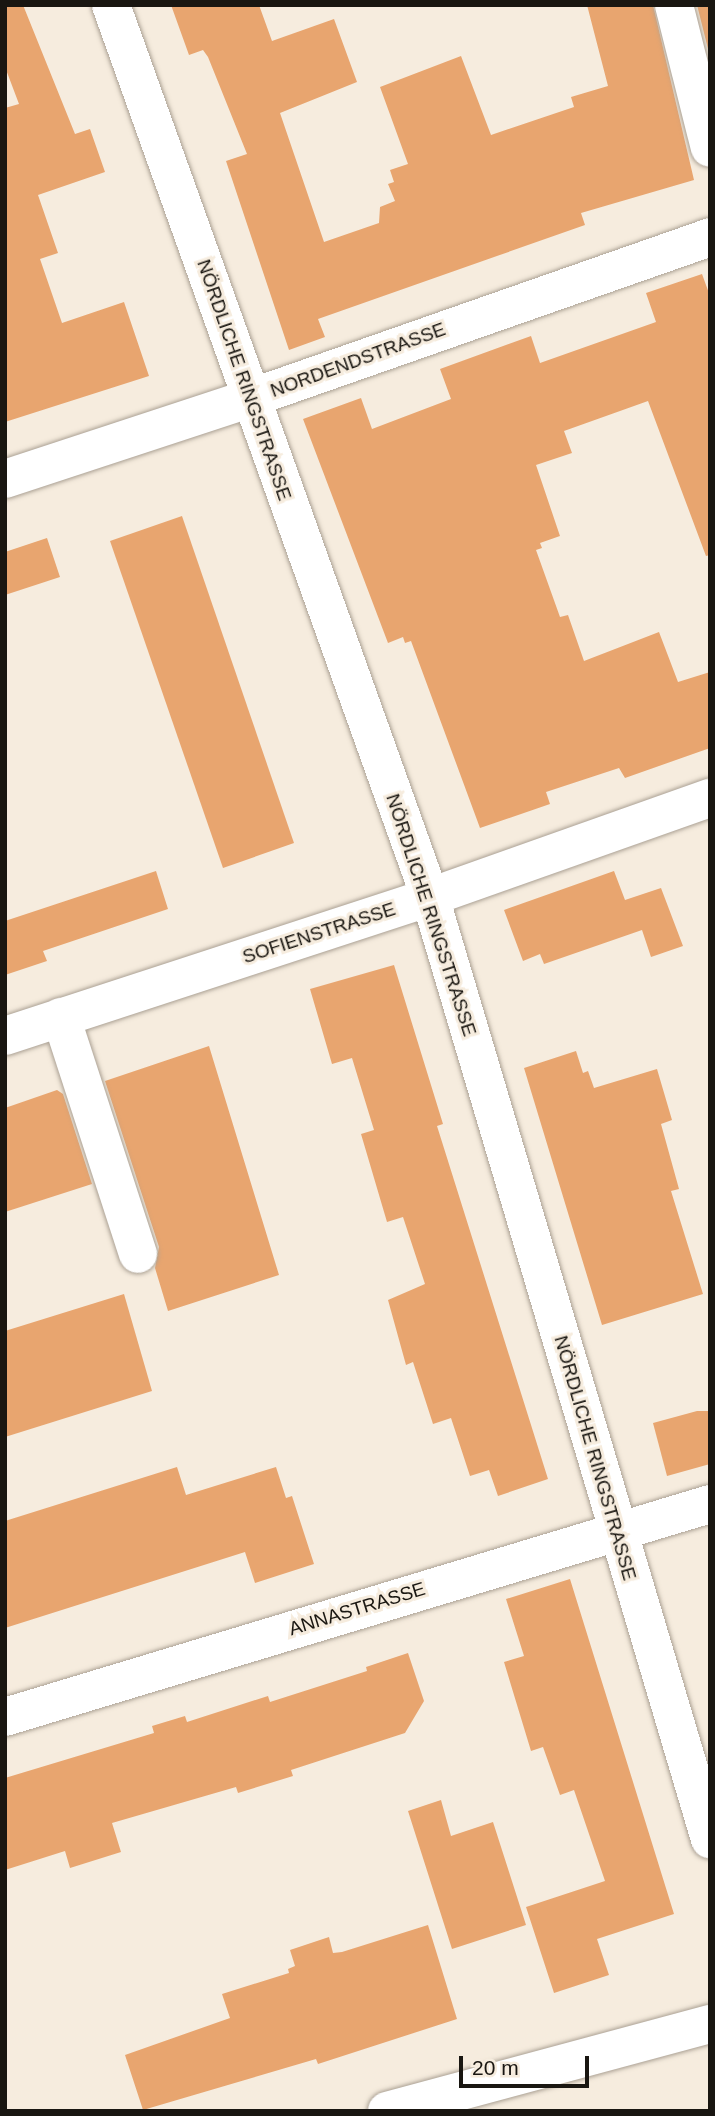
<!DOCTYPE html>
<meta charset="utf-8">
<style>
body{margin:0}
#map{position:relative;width:715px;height:2116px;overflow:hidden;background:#f6ecde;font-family:Arial,sans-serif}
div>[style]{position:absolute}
.building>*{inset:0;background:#e8a56f}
.roads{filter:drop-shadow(0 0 2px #aba194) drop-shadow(0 0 2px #aba194)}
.minor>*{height:38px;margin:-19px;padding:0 19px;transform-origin:19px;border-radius:19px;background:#fff}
span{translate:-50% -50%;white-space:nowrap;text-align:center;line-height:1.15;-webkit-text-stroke:6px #f6ecde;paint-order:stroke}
.street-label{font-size:19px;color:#191611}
.frame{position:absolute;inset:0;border:7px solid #191611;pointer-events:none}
.scale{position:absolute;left:459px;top:2056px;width:130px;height:32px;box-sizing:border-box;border:4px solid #191611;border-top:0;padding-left:9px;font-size:21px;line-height:24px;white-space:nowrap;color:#191611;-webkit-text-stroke:5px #f6ecde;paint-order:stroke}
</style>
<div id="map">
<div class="building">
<div style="clip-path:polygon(5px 5px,23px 5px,75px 134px,90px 129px,105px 172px,38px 195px,58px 253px,40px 259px,62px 323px,124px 302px,149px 376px,5px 422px,5px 108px,19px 104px,5px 67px)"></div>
<div style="clip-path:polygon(171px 5px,259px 5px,272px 41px,334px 19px,357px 82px,280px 113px,324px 242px,379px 223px,380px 207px,395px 201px,388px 184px,394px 182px,390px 170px,408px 164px,380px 87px,461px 56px,491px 135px,574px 107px,571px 97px,608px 86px,587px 5px,653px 5px,694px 180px,581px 213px,585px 225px,318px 319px,325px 337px,289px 350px,226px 161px,247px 154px,208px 57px,203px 50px,189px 55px)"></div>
<div style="clip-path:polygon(697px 5px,710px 5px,710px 57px)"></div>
<div style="clip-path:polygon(702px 274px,710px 296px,710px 555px,706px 556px,648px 401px,564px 431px,572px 453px,536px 465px,560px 536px,540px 543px,542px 548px,536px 550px,560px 617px,568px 615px,584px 661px,659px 632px,678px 682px,710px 672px,710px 748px,625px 778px,619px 768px,546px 792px,550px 804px,480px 828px,411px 641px,405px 643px,403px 637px,388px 643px,303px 419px,361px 398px,372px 429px,451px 399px,440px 369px,531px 336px,540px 363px,656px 322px,646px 293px)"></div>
<div style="clip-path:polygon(182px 516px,294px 843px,223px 868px,110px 541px)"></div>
<div style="clip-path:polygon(47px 538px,60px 577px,5px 595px,5px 552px)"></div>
<div style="clip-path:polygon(156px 871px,168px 909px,43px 951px,47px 961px,5px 975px,5px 921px)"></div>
<div style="clip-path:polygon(614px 871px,625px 900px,661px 888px,683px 946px,651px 957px,642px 930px,544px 964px,540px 954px,523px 961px,504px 910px)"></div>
<div style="clip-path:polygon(394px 965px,443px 1124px,437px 1126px,548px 1479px,498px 1496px,489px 1470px,470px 1476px,451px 1418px,433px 1424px,413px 1362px,406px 1365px,388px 1300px,425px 1284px,403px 1217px,387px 1222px,361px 1134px,374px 1130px,352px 1058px,332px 1064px,310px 989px)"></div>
<div style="clip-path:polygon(209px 1046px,279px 1275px,168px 1311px,155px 1268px,159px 1247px,105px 1081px)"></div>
<div style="clip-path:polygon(576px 1051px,583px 1073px,588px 1071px,594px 1088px,657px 1069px,672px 1120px,661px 1124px,679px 1189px,671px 1191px,703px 1294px,602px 1325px,524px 1068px)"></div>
<div style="clip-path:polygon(57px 1090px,63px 1094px,92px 1184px,5px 1212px,5px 1108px)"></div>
<div style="clip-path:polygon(124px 1294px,152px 1391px,5px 1437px,5px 1331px)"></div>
<div style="clip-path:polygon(697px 1411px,710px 1411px,710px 1464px,667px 1476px,653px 1423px)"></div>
<div style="clip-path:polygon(177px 1467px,186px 1495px,276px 1467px,286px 1498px,292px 1496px,314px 1564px,255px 1583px,245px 1552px,5px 1628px,5px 1521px)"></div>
<div style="clip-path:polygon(570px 1579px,674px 1914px,597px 1939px,609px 1975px,554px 1993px,526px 1907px,605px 1881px,574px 1790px,560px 1795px,543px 1747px,531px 1751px,504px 1662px,524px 1656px,506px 1599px)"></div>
<div style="clip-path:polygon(408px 1653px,424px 1701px,405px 1733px,291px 1770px,293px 1776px,238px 1793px,236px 1787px,112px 1823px,121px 1852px,70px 1868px,65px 1851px,5px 1870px,5px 1778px,154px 1733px,152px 1726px,185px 1716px,187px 1722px,268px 1696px,270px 1702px,367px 1671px,366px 1667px)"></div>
<div style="clip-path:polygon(441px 1800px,451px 1836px,493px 1822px,526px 1925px,452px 1949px,408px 1811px)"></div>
<div style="clip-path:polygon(428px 1925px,457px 2019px,318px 2064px,316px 2059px,143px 2110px,125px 2055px,230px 2018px,222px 1994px,289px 1973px,288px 1969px,295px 1966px,290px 1950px,329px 1937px,333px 1953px,342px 1952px)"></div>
</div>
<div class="roads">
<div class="minor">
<div style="left:111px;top:5px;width:947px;rotate:70.32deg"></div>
<div style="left:430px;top:897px;width:983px;rotate:73.45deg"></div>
<div style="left:674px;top:5px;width:147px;rotate:75.9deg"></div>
<div style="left:5px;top:479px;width:259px;rotate:-18.2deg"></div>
<div style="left:251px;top:398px;width:486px;rotate:-19.3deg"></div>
<div style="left:61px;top:1017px;width:249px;rotate:72deg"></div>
<div style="left:5px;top:1036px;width:447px;rotate:-18.1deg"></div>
<div style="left:430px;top:897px;width:297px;rotate:-19.5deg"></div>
<div style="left:5px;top:1717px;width:736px;rotate:-16.81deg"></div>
<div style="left:387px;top:2111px;width:335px;rotate:-15.1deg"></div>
</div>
</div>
<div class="street-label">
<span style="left:358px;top:360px;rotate:-20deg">NORDENDSTRASSE</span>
<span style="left:244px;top:380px;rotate:71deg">NÖRDLICHE RINGSTRASSE</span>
<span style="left:431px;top:915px;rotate:72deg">NÖRDLICHE RINGSTRASSE</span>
<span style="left:319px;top:933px;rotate:-18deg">SOFIENSTRASSE</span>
<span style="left:595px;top:1458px;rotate:74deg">NÖRDLICHE RINGSTRASSE</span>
<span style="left:357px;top:1609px;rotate:-17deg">ANNASTRASSE</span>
</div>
<div class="frame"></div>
<div class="scale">20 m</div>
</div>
